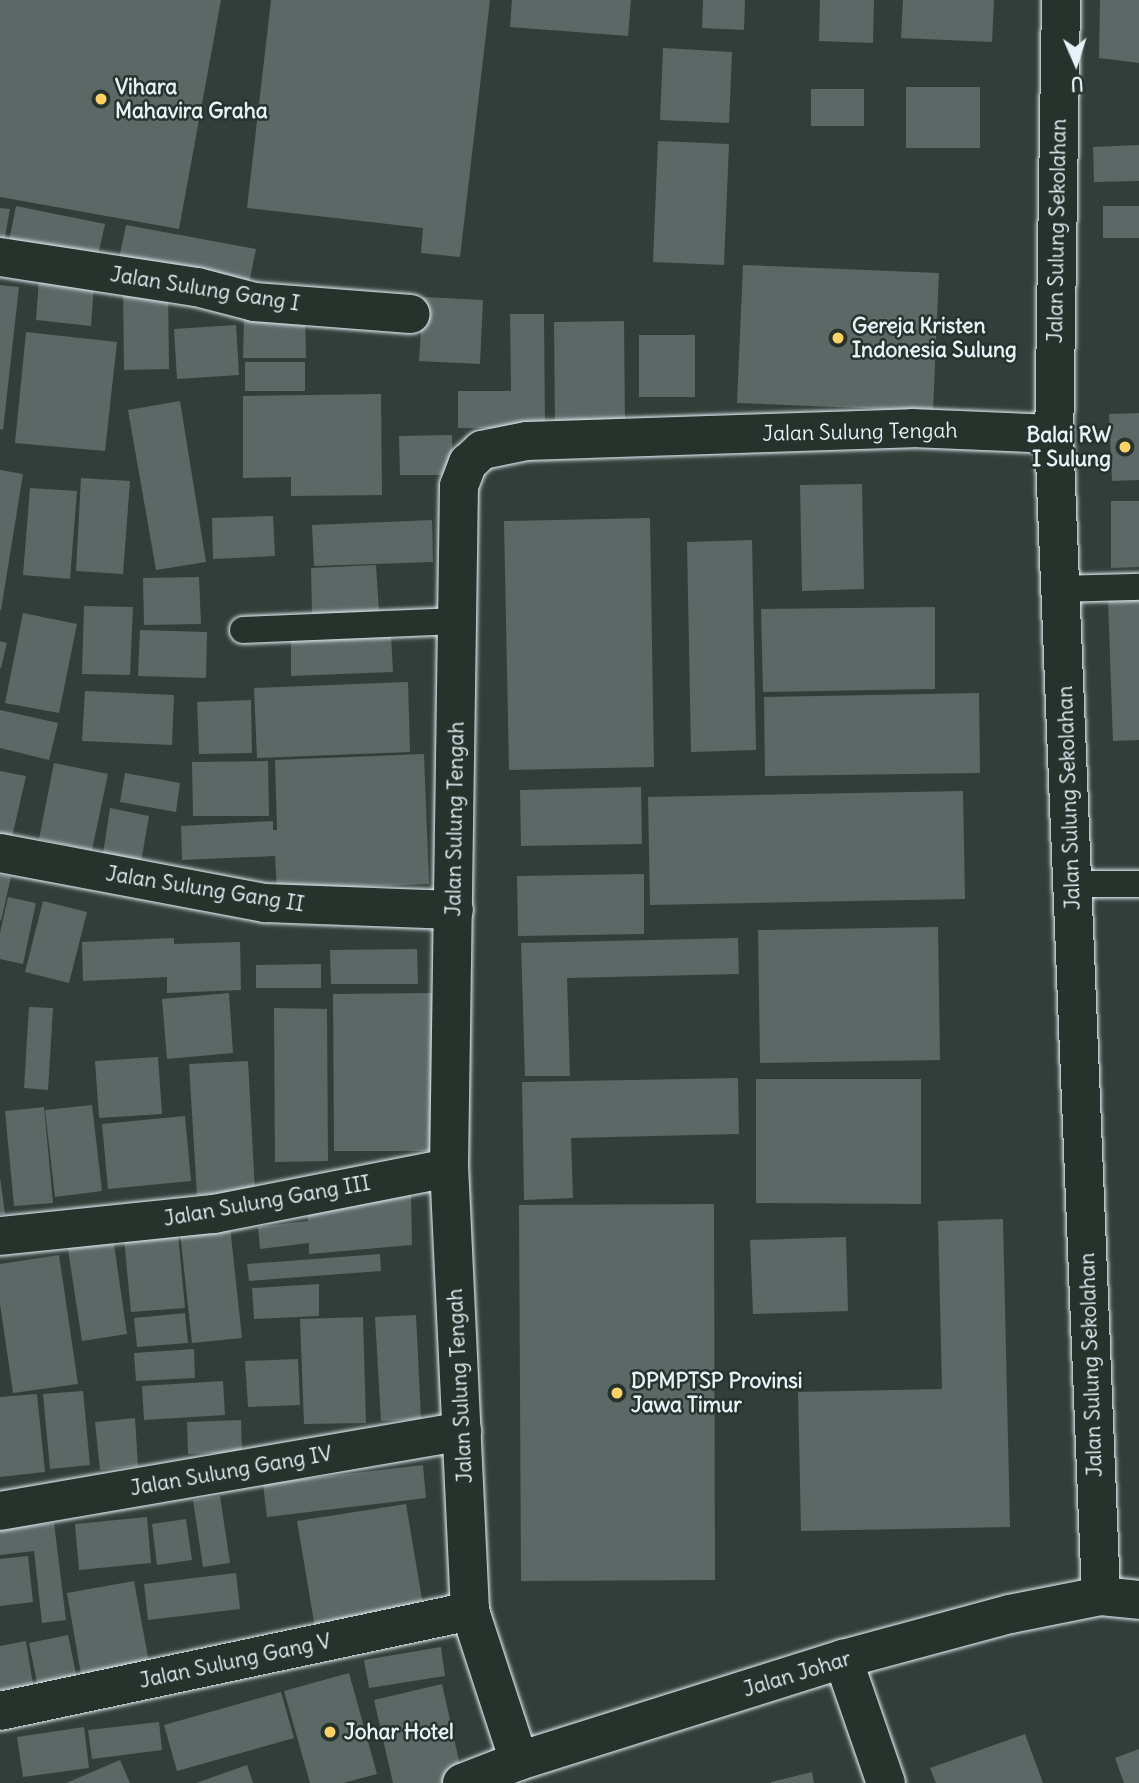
<!DOCTYPE html>
<style>
body{margin:0}
#map{position:relative;width:1139px;height:1783px;overflow:hidden;background:#323e39;font-family:Delius,sans-serif}
div>[style]{position:absolute}
.building>*{inset:0;background:#5c6865}
.roads{filter:drop-shadow(0 0 2px #e8f1f8) drop-shadow(0 0 2px #e8f1f8)}
.service>*{height:26px;margin:-13px;padding:0 13px;transform-origin:13px;border-radius:13px;background:#26332d}
.minor>*{height:38px;margin:-19px;padding:0 19px;transform-origin:19px;border-radius:19px;background:#26332d}
.tertiary>*{height:38px;margin:-19px;padding:0 19px;transform-origin:19px;border-radius:19px;background:#26332d}
.dots>*{width:19px;height:19px;translate:-50% -50%;box-sizing:border-box;border:4px solid #26332d;border-radius:50%}
span{translate:-50% -50%;white-space:nowrap;text-align:center;line-height:1.15;-webkit-text-stroke:5px #26332d;paint-order:stroke}
.poi-label{font-size:21px;color:#e8f1f8;font-weight:700}
.left{translate:0 -50%;text-align:left}
.right{translate:-100% -50%;text-align:right}
.street-label{font-size:21px;color:#e8f1f8}
.north{position:absolute;left:1041px;top:28px;width:70px;height:70px;-webkit-text-stroke:5px #26332d;paint-order:stroke;rotate:177deg;font-size:19px;font-weight:700;line-height:28px;text-align:center;color:#e8f1f8}
.north::after{content:'';display:block;margin:auto;width:24px;height:32px;background:#e8f1f8;clip-path:polygon(50% 0,100% 100%,50% 72%,0 100%)}
</style>
<div id="map">
<div class="building">
<div style="clip-path:polygon(0 0,221px 0,179px 229px,0 197px)"></div>
<div style="clip-path:polygon(271px 0,490px 0,460px 257px,421px 253px,423px 228px,247px 208px)"></div>
<div style="clip-path:polygon(512px 0,631px 0,628px 36px,510px 27px)"></div>
<div style="clip-path:polygon(703px 0,745px 0,744px 30px,702px 28px)"></div>
<div style="clip-path:polygon(820px 0,874px 0,873px 43px,819px 41px)"></div>
<div style="clip-path:polygon(903px 0,994px 0,992px 42px,901px 38px)"></div>
<div style="clip-path:polygon(1100px 0,1139px 0,1139px 63px,1099px 58px)"></div>
<div style="clip-path:polygon(663px 48px,732px 52px,729px 123px,660px 120px)"></div>
<div style="clip-path:polygon(906px 87px,980px 87px,980px 148px,906px 148px)"></div>
<div style="clip-path:polygon(811px 89px,864px 89px,864px 126px,811px 126px)"></div>
<div style="clip-path:polygon(658px 141px,729px 144px,724px 265px,653px 262px)"></div>
<div style="clip-path:polygon(1139px 145px,1139px 181px,1094px 182px,1093px 147px)"></div>
<div style="clip-path:polygon(16px 206px,105px 224px,96px 264px,8px 246px)"></div>
<div style="clip-path:polygon(1103px 206px,1139px 206px,1139px 238px,1103px 238px)"></div>
<div style="clip-path:polygon(0 208px,10px 209px,4px 243px,0 243px)"></div>
<div style="clip-path:polygon(126px 225px,256px 249px,248px 288px,118px 264px)"></div>
<div style="clip-path:polygon(743px 265px,939px 273px,933px 411px,737px 403px)"></div>
<div style="clip-path:polygon(39px 279px,94px 285px,91px 326px,36px 320px)"></div>
<div style="clip-path:polygon(0 285px,19px 287px,3px 430px,0 429px)"></div>
<div style="clip-path:polygon(123px 288px,168px 288px,169px 369px,124px 370px)"></div>
<div style="clip-path:polygon(423px 297px,483px 300px,480px 364px,419px 361px)"></div>
<div style="clip-path:polygon(510px 314px,544px 314px,545px 428px,458px 428px,458px 391px,511px 391px)"></div>
<div style="clip-path:polygon(305px 315px,306px 358px,243px 358px,244px 316px)"></div>
<div style="clip-path:polygon(624px 321px,625px 425px,555px 426px,554px 322px)"></div>
<div style="clip-path:polygon(236px 325px,239px 375px,177px 379px,174px 329px)"></div>
<div style="clip-path:polygon(26px 332px,117px 342px,105px 451px,15px 443px)"></div>
<div style="clip-path:polygon(639px 335px,695px 335px,695px 397px,639px 397px)"></div>
<div style="clip-path:polygon(245px 362px,305px 362px,305px 391px,245px 391px)"></div>
<div style="clip-path:polygon(381px 394px,382px 495px,291px 496px,291px 477px,243px 478px,243px 396px)"></div>
<div style="clip-path:polygon(180px 401px,206px 562px,156px 570px,128px 410px)"></div>
<div style="clip-path:polygon(1139px 413px,1139px 480px,1112px 481px,1109px 414px)"></div>
<div style="clip-path:polygon(452px 435px,453px 475px,400px 475px,399px 436px)"></div>
<div style="clip-path:polygon(0 470px,23px 474px,1px 610px,0 610px)"></div>
<div style="clip-path:polygon(81px 478px,130px 481px,123px 574px,76px 571px)"></div>
<div style="clip-path:polygon(862px 484px,864px 589px,802px 591px,800px 485px)"></div>
<div style="clip-path:polygon(30px 488px,77px 491px,70px 579px,23px 575px)"></div>
<div style="clip-path:polygon(1111px 501px,1139px 501px,1139px 567px,1111px 568px)"></div>
<div style="clip-path:polygon(273px 516px,275px 556px,213px 559px,212px 518px)"></div>
<div style="clip-path:polygon(650px 518px,654px 767px,509px 770px,504px 521px)"></div>
<div style="clip-path:polygon(432px 520px,433px 562px,314px 566px,312px 525px)"></div>
<div style="clip-path:polygon(752px 540px,756px 750px,691px 752px,687px 542px)"></div>
<div style="clip-path:polygon(376px 565px,379px 612px,312px 614px,311px 568px)"></div>
<div style="clip-path:polygon(199px 577px,201px 624px,144px 625px,143px 578px)"></div>
<div style="clip-path:polygon(1139px 599px,1139px 740px,1113px 741px,1108px 600px)"></div>
<div style="clip-path:polygon(84px 606px,133px 607px,130px 675px,82px 674px)"></div>
<div style="clip-path:polygon(935px 607px,935px 689px,763px 692px,761px 609px)"></div>
<div style="clip-path:polygon(23px 613px,77px 624px,59px 713px,5px 703px)"></div>
<div style="clip-path:polygon(140px 630px,207px 632px,206px 678px,138px 676px)"></div>
<div style="clip-path:polygon(391px 635px,393px 672px,291px 676px,291px 640px)"></div>
<div style="clip-path:polygon(0 641px,7px 643px,1px 668px,0 668px)"></div>
<div style="clip-path:polygon(408px 682px,410px 752px,257px 758px,254px 688px)"></div>
<div style="clip-path:polygon(85px 691px,174px 695px,172px 745px,82px 741px)"></div>
<div style="clip-path:polygon(979px 693px,980px 773px,765px 776px,764px 697px)"></div>
<div style="clip-path:polygon(251px 700px,252px 753px,199px 754px,197px 702px)"></div>
<div style="clip-path:polygon(0 710px,58px 723px,49px 760px,0 748px)"></div>
<div style="clip-path:polygon(424px 754px,429px 884px,277px 890px,275px 856px,182px 860px,181px 826px,273px 821px,273px 830px,277px 830px,275px 760px)"></div>
<div style="clip-path:polygon(268px 761px,269px 816px,193px 816px,192px 762px)"></div>
<div style="clip-path:polygon(54px 763px,108px 774px,92px 850px,39px 839px)"></div>
<div style="clip-path:polygon(0 771px,26px 776px,8px 855px,0 854px)"></div>
<div style="clip-path:polygon(125px 773px,180px 783px,176px 812px,120px 802px)"></div>
<div style="clip-path:polygon(641px 787px,642px 844px,521px 846px,520px 790px)"></div>
<div style="clip-path:polygon(963px 791px,965px 899px,650px 905px,648px 797px)"></div>
<div style="clip-path:polygon(110px 808px,149px 816px,140px 868px,102px 861px)"></div>
<div style="clip-path:polygon(644px 874px,644px 934px,518px 936px,517px 876px)"></div>
<div style="clip-path:polygon(0 875px,11px 877px,1px 921px,0 920px)"></div>
<div style="clip-path:polygon(8px 897px,36px 903px,23px 964px,0 959px,0 933px)"></div>
<div style="clip-path:polygon(43px 901px,87px 912px,69px 983px,25px 972px)"></div>
<div style="clip-path:polygon(938px 927px,940px 1060px,760px 1063px,758px 930px)"></div>
<div style="clip-path:polygon(174px 938px,174px 944px,240px 942px,241px 990px,167px 993px,167px 977px,83px 981px,82px 942px)"></div>
<div style="clip-path:polygon(738px 938px,739px 974px,567px 978px,570px 1076px,525px 1076px,521px 943px)"></div>
<div style="clip-path:polygon(417px 949px,418px 984px,331px 984px,330px 950px)"></div>
<div style="clip-path:polygon(321px 964px,321px 988px,256px 988px,256px 965px)"></div>
<div style="clip-path:polygon(229px 993px,233px 1053px,167px 1059px,162px 999px)"></div>
<div style="clip-path:polygon(433px 993px,434px 1151px,334px 1151px,333px 994px)"></div>
<div style="clip-path:polygon(29px 1007px,53px 1008px,48px 1090px,24px 1088px)"></div>
<div style="clip-path:polygon(274px 1008px,327px 1009px,328px 1161px,275px 1162px)"></div>
<div style="clip-path:polygon(158px 1057px,162px 1114px,99px 1118px,95px 1061px)"></div>
<div style="clip-path:polygon(248px 1061px,255px 1192px,197px 1195px,189px 1064px)"></div>
<div style="clip-path:polygon(738px 1078px,739px 1134px,571px 1138px,573px 1198px,524px 1200px,522px 1082px)"></div>
<div style="clip-path:polygon(756px 1079px,921px 1079px,921px 1204px,756px 1203px)"></div>
<div style="clip-path:polygon(92px 1105px,102px 1191px,55px 1197px,45px 1110px)"></div>
<div style="clip-path:polygon(44px 1107px,53px 1203px,14px 1206px,5px 1111px)"></div>
<div style="clip-path:polygon(185px 1116px,191px 1181px,108px 1189px,102px 1124px)"></div>
<div style="clip-path:polygon(0 1177px,5px 1214px,0 1214px)"></div>
<div style="clip-path:polygon(411px 1193px,412px 1245px,309px 1254px,309px 1243px,260px 1249px,258px 1227px,308px 1221px,306px 1207px)"></div>
<div style="clip-path:polygon(714px 1204px,715px 1580px,521px 1581px,519px 1205px)"></div>
<div style="clip-path:polygon(1003px 1219px,1010px 1527px,801px 1531px,798px 1392px,942px 1389px,938px 1221px)"></div>
<div style="clip-path:polygon(230px 1226px,242px 1338px,192px 1343px,180px 1232px)"></div>
<div style="clip-path:polygon(178px 1234px,185px 1308px,131px 1312px,124px 1239px)"></div>
<div style="clip-path:polygon(113px 1237px,127px 1334px,82px 1341px,67px 1243px)"></div>
<div style="clip-path:polygon(846px 1237px,848px 1311px,753px 1314px,750px 1240px)"></div>
<div style="clip-path:polygon(380px 1254px,381px 1271px,249px 1281px,247px 1264px)"></div>
<div style="clip-path:polygon(59px 1255px,78px 1384px,13px 1393px,0 1304px,0 1264px)"></div>
<div style="clip-path:polygon(319px 1284px,319px 1316px,254px 1319px,252px 1288px)"></div>
<div style="clip-path:polygon(185px 1313px,188px 1343px,137px 1347px,134px 1318px)"></div>
<div style="clip-path:polygon(416px 1315px,421px 1419px,381px 1421px,375px 1317px)"></div>
<div style="clip-path:polygon(363px 1317px,366px 1423px,304px 1424px,300px 1319px)"></div>
<div style="clip-path:polygon(194px 1349px,195px 1378px,136px 1381px,134px 1353px)"></div>
<div style="clip-path:polygon(298px 1359px,300px 1405px,248px 1407px,245px 1361px)"></div>
<div style="clip-path:polygon(223px 1381px,225px 1415px,144px 1420px,142px 1386px)"></div>
<div style="clip-path:polygon(83px 1391px,90px 1465px,50px 1469px,43px 1394px)"></div>
<div style="clip-path:polygon(37px 1394px,45px 1472px,0 1477px,0 1397px)"></div>
<div style="clip-path:polygon(135px 1418px,138px 1466px,100px 1470px,95px 1422px)"></div>
<div style="clip-path:polygon(241px 1420px,242px 1452px,188px 1454px,187px 1422px)"></div>
<div style="clip-path:polygon(423px 1465px,426px 1498px,267px 1517px,263px 1484px)"></div>
<div style="clip-path:polygon(220px 1496px,230px 1563px,203px 1567px,193px 1500px)"></div>
<div style="clip-path:polygon(406px 1504px,425px 1617px,316px 1634px,297px 1521px)"></div>
<div style="clip-path:polygon(147px 1517px,151px 1563px,79px 1570px,75px 1524px)"></div>
<div style="clip-path:polygon(186px 1519px,192px 1560px,157px 1565px,152px 1524px)"></div>
<div style="clip-path:polygon(54px 1523px,66px 1620px,42px 1623px,34px 1551px,0 1555px,0 1529px)"></div>
<div style="clip-path:polygon(28px 1556px,33px 1602px,0 1606px,0 1559px)"></div>
<div style="clip-path:polygon(236px 1573px,240px 1609px,148px 1620px,144px 1584px)"></div>
<div style="clip-path:polygon(134px 1581px,150px 1668px,82px 1680px,67px 1593px)"></div>
<div style="clip-path:polygon(68px 1635px,77px 1679px,38px 1687px,29px 1643px)"></div>
<div style="clip-path:polygon(26px 1641px,33px 1685px,0 1690px,0 1646px)"></div>
<div style="clip-path:polygon(441px 1647px,445px 1676px,369px 1688px,364px 1660px)"></div>
<div style="clip-path:polygon(349px 1673px,377px 1774px,343px 1783px,310px 1783px,284px 1691px)"></div>
<div style="clip-path:polygon(442px 1684px,463px 1779px,446px 1783px,393px 1783px,374px 1700px)"></div>
<div style="clip-path:polygon(281px 1692px,294px 1738px,177px 1771px,164px 1725px)"></div>
<div style="clip-path:polygon(159px 1722px,162px 1750px,92px 1759px,88px 1730px)"></div>
<div style="clip-path:polygon(84px 1727px,89px 1768px,23px 1777px,17px 1737px)"></div>
<div style="clip-path:polygon(1025px 1734px,1043px 1783px,936px 1783px,930px 1768px)"></div>
<div style="clip-path:polygon(1139px 1749px,1139px 1783px,1124px 1783px,1115px 1758px)"></div>
<div style="clip-path:polygon(120px 1760px,130px 1783px,66px 1783px)"></div>
<div style="clip-path:polygon(247px 1765px,253px 1783px,196px 1783px)"></div>
<div style="clip-path:polygon(812px 1772px,814px 1783px,771px 1783px,771px 1782px)"></div>
</div>
<div class="roads">
<div class="service">
<div style="left:1060px;top:589px;width:79px;rotate:-1.5deg"></div>
<div style="left:243px;top:630px;width:214px;rotate:-2.4deg"></div>
<div style="left:1072px;top:884px;width:67px"></div>
</div>
<div class="minor">
<div style="left:1061px;top:0;width:434px;rotate:90.9deg"></div>
<div style="left:1054px;top:434px;width:1163px;rotate:87.68deg"></div>
<div style="left:0;top:257px;width:199px;rotate:8.7deg"></div>
<div style="left:197px;top:287px;width:59px;rotate:14.7deg"></div>
<div style="left:254px;top:302px;width:157px;rotate:4.4deg"></div>
<div style="left:0;top:853px;width:270px;rotate:10.7deg"></div>
<div style="left:265px;top:903px;width:189px;rotate:2.1deg"></div>
<div style="left:0;top:1236px;width:215px;rotate:-5.9deg"></div>
<div style="left:214px;top:1214px;width:239px;rotate:-11.1deg"></div>
<div style="left:0;top:1511px;width:469px;rotate:-9.8deg"></div>
<div style="left:843px;top:1659px;width:131px;rotate:70.9deg"></div>
<div style="left:0;top:1711px;width:481px;rotate:-12deg"></div>
<div style="left:519px;top:1761px;width:158px;rotate:-108.1deg"></div>
<div style="left:470px;top:1611px;width:443px;rotate:-92.7deg"></div>
<div style="left:449px;top:1168px;width:682px;rotate:-89.16deg"></div>
<div style="left:459px;top:486px;width:25px;rotate:-69deg"></div>
<div style="left:468px;top:463px;width:19px;rotate:-43deg"></div>
<div style="left:482px;top:450px;width:46px;rotate:-11.3deg"></div>
<div style="left:527px;top:441px;width:385px;rotate:-1.9deg"></div>
<div style="left:912px;top:428px;width:142px;rotate:2.4deg"></div>
</div>
<div class="tertiary">
<div style="left:462px;top:1783px;width:61px;rotate:-21.1deg"></div>
<div style="left:519px;top:1761px;width:340px;rotate:-17.5deg"></div>
<div style="left:843px;top:1659px;width:173px;rotate:-15.1deg"></div>
<div style="left:1010px;top:1614px;width:93px;rotate:-11.2deg"></div>
<div style="left:1101px;top:1596px;width:38px;rotate:6deg"></div>
</div>
</div>
<div class="dots">
<div style="left:101px;top:99px;background:#ffd166"></div>
<div style="left:838px;top:338px;background:#ffd166"></div>
<div style="left:1125px;top:447px;background:#ffd166"></div>
<div style="left:617px;top:1393px;background:#ffd166"></div>
<div style="left:330px;top:1732px;background:#ffd166"></div>
</div>
<div class="poi-label">
<span class="left" style="left:115px;top:99px">Vihara<br>Mahavira Graha</span>
<span class="left" style="left:852px;top:338px">Gereja Kristen<br>Indonesia Sulung</span>
<span class="right" style="left:1111px;top:447px">Balai RW<br>I Sulung</span>
<span class="left" style="left:631px;top:1393px">DPMPTSP Provinsi<br>Jawa Timur</span>
<span class="left" style="left:344px;top:1732px">Johar Hotel</span>
</div>
<div class="street-label">
<span style="left:1057px;top:231px;rotate:-89deg">Jalan Sulung Sekolahan</span>
<span style="left:205px;top:289px;rotate:9deg">Jalan Sulung Gang I</span>
<span style="left:860px;top:432px;rotate:-1deg">Jalan Sulung Tengah</span>
<span style="left:1069px;top:798px;rotate:-92deg">Jalan Sulung Sekolahan</span>
<span style="left:455px;top:819px;rotate:-89deg">Jalan Sulung Tengah</span>
<span style="left:205px;top:889px;rotate:9deg">Jalan Sulung Gang II</span>
<span style="left:267px;top:1201px;rotate:-10deg">Jalan Sulung Gang III</span>
<span style="left:1091px;top:1365px;rotate:-92deg">Jalan Sulung Sekolahan</span>
<span style="left:460px;top:1386px;rotate:-93deg">Jalan Sulung Tengah</span>
<span style="left:231px;top:1471px;rotate:-10deg">Jalan Sulung Gang IV</span>
<span style="left:235px;top:1661px;rotate:-12deg">Jalan Sulung Gang V</span>
<span style="left:797px;top:1674px;rotate:-17deg">Jalan Johar</span>
</div>
<div class="north">U</div>
</div>
